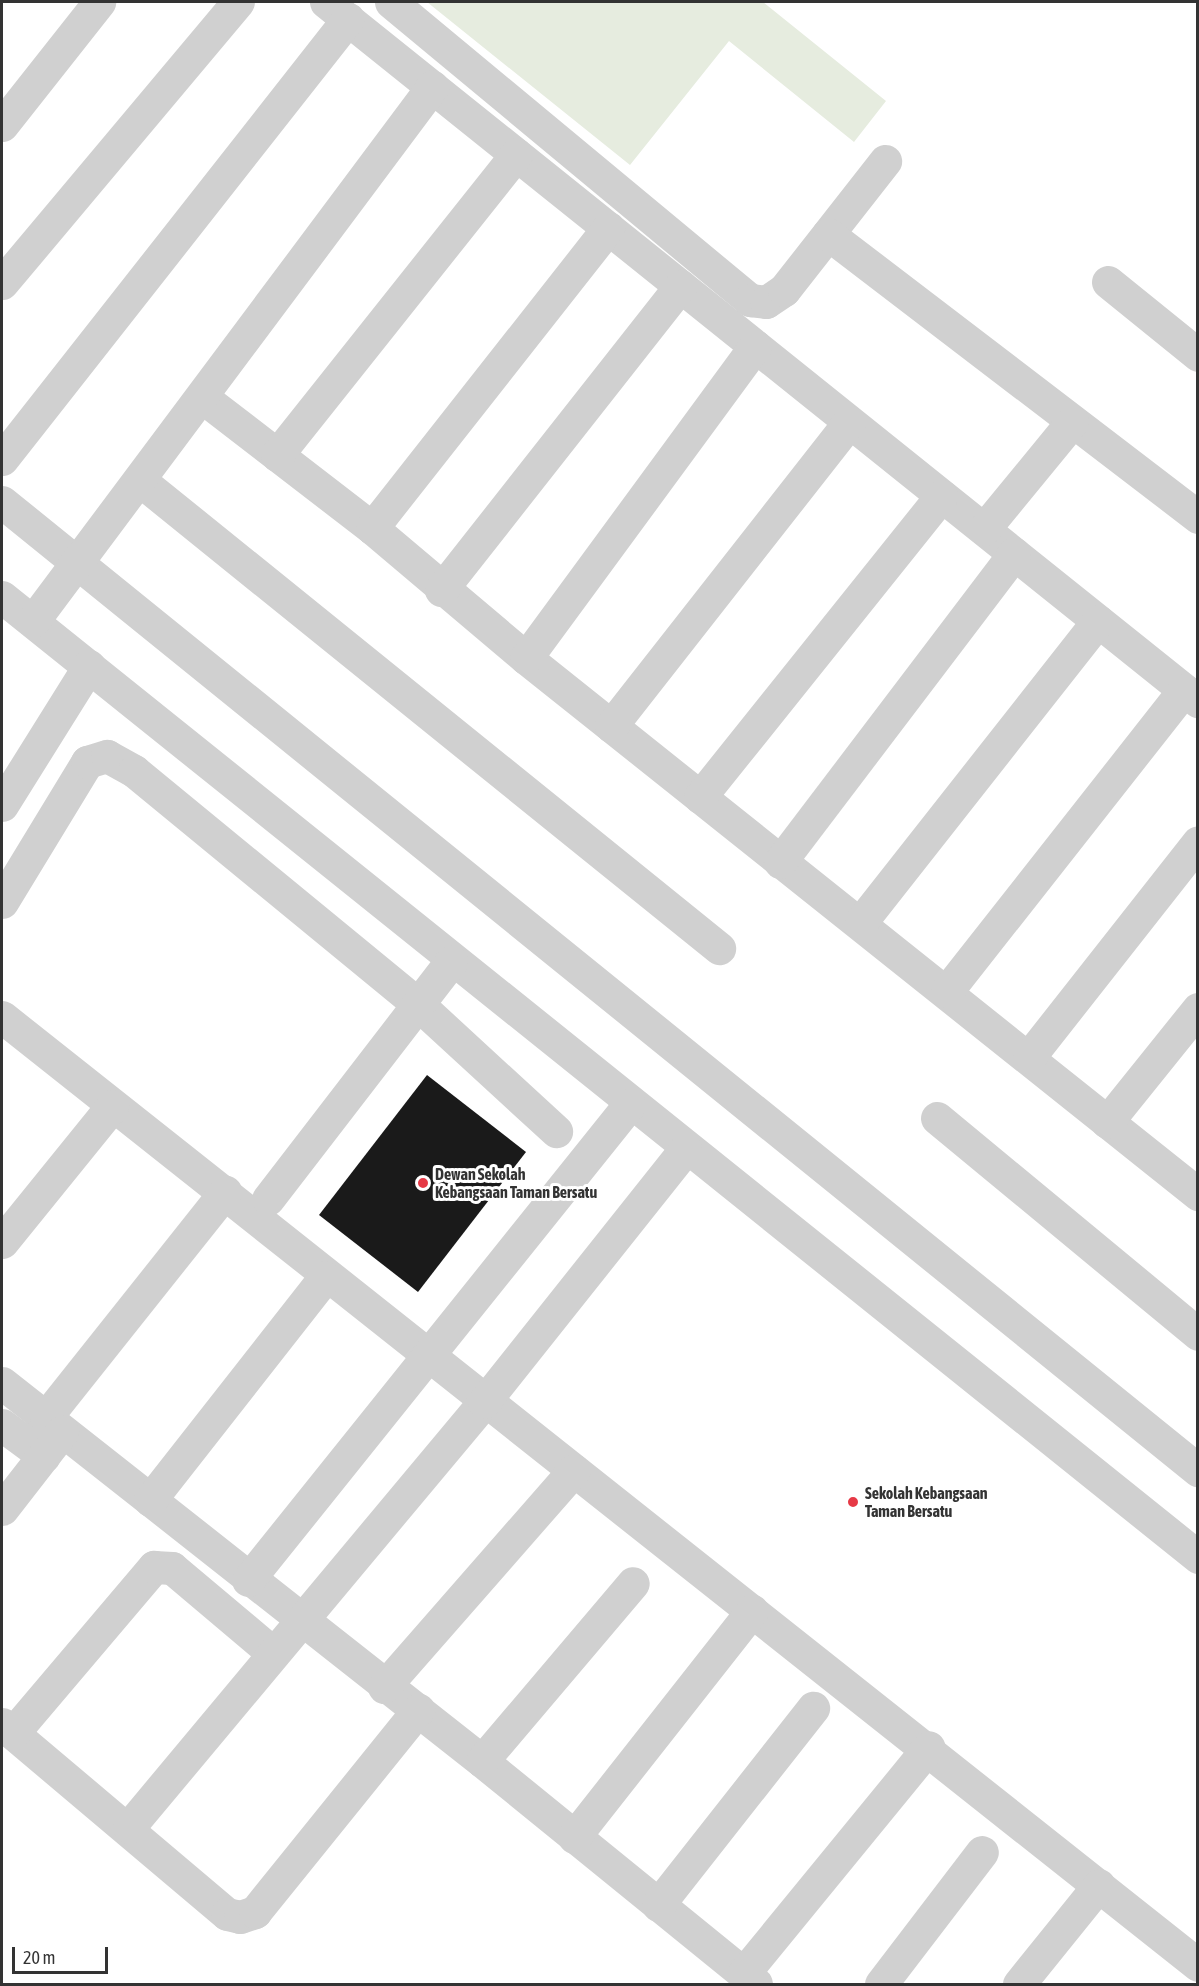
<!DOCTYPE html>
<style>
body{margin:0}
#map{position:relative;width:1199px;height:1986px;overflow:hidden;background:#fff;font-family:"Asap Condensed",sans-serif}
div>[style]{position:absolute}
.green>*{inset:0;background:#e6ecdf}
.building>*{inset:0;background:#1a1a1a}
.minor>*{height:33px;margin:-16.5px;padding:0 16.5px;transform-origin:16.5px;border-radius:16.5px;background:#d0d0d0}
.dots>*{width:16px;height:16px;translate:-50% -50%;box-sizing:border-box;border:3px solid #fff;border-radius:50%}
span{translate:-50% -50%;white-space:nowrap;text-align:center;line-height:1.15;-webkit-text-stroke:6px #fff;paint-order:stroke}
.poi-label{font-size:16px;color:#333;font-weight:700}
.left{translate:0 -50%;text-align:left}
.frame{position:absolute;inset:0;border:3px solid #333;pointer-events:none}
.scale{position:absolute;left:12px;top:1947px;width:96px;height:27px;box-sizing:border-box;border:3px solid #333;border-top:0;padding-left:8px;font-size:18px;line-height:21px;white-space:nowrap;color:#333;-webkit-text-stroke:4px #fff;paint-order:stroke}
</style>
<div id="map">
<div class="green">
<div style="clip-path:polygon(427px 2px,763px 2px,886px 101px,854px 142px,729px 41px,630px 165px)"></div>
</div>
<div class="building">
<div style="clip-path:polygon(427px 1075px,526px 1152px,418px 1292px,319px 1215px)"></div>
</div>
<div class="minor">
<div style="left:326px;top:2px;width:1118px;rotate:38.72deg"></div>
<div style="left:391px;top:2px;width:467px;rotate:39.7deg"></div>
<div style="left:750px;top:300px;width:16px;rotate:7deg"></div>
<div style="left:766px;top:302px;width:22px;rotate:-34deg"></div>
<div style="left:784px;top:290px;width:164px;rotate:-51.9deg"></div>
<div style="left:2px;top:125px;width:157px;rotate:-51.7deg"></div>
<div style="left:828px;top:234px;width:466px;rotate:37.4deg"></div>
<div style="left:1108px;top:282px;width:116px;rotate:39deg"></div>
<div style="left:2px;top:283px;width:367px;rotate:-50deg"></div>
<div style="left:202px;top:397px;width:215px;rotate:37.6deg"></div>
<div style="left:372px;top:528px;width:202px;rotate:40.2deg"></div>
<div style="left:526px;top:658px;width:860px;rotate:38.58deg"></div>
<div style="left:277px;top:455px;width:384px;rotate:-51.5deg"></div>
<div style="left:2px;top:459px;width:560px;rotate:-51.82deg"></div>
<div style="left:142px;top:482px;width:742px;rotate:38.93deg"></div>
<div style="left:2px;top:502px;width:1539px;rotate:38.99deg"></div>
<div style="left:372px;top:528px;width:382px;rotate:-51.8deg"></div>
<div style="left:984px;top:529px;width:139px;rotate:-50.6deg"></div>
<div style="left:441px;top:590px;width:387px;rotate:-51.8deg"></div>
<div style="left:2px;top:597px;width:1534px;rotate:38.75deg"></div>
<div style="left:33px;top:621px;width:667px;rotate:-53.23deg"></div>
<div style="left:526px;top:658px;width:387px;rotate:-53.7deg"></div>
<div style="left:611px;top:726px;width:386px;rotate:-51.9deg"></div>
<div style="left:700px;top:797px;width:386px;rotate:-51.3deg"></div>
<div style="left:2px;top:805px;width:164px;rotate:-58deg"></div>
<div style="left:780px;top:862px;width:387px;rotate:-52.8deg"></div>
<div style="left:2px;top:902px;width:164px;rotate:-58.7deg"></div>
<div style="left:87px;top:762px;width:21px;rotate:-17deg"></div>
<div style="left:107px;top:756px;width:31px;rotate:29deg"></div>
<div style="left:134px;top:771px;width:370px;rotate:39.4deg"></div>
<div style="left:420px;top:1006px;width:185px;rotate:42.6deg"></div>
<div style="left:861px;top:922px;width:383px;rotate:-51.8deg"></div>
<div style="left:947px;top:991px;width:383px;rotate:-51.8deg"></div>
<div style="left:2px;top:1017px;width:1526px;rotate:38.4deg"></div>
<div style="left:1029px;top:1057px;width:273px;rotate:-51.8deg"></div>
<div style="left:937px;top:1118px;width:339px;rotate:39.6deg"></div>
<div style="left:1107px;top:1122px;width:145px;rotate:-51.2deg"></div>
<div style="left:268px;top:1199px;width:300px;rotate:-52.4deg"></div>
<div style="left:2px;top:1242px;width:175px;rotate:-51deg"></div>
<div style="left:2px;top:1383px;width:611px;rotate:38.22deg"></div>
<div style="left:482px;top:1761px;width:353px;rotate:39.1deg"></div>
<div style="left:46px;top:1417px;width:288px;rotate:-51.5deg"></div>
<div style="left:2px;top:1425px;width:52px;rotate:36.4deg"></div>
<div style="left:150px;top:1500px;width:283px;rotate:-51.9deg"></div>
<div style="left:2px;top:1509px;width:98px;rotate:-52.1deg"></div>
<div style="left:248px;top:1580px;width:609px;rotate:-51.27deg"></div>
<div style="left:384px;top:1687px;width:288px;rotate:-48.8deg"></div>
<div style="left:2px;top:1724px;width:294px;rotate:40.2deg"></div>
<div style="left:227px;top:1914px;width:13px;rotate:13deg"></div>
<div style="left:240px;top:1917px;width:16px;rotate:-18deg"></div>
<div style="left:255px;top:1912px;width:260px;rotate:-51.1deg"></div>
<div style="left:13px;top:1733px;width:218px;rotate:-49.7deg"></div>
<div style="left:154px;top:1567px;width:18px;rotate:3deg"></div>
<div style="left:172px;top:1568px;width:132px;rotate:40.1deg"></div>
<div style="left:482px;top:1761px;width:233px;rotate:-49.7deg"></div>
<div style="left:129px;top:1827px;width:554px;rotate:-50.13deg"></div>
<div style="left:484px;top:1402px;width:323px;rotate:-51.5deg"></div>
<div style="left:574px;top:1837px;width:288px;rotate:-51.8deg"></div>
<div style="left:658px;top:1905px;width:251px;rotate:-51.8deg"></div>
<div style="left:743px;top:1974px;width:293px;rotate:-50.7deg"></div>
<div style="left:881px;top:1984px;width:166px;rotate:-52.6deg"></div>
<div style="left:1019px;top:1984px;width:127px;rotate:-51.1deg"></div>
</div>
<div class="dots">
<div style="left:423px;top:1183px;background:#e63946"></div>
<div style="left:853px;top:1502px;background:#e63946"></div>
</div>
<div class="poi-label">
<span class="left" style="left:435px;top:1183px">Dewan Sekolah<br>Kebangsaan Taman Bersatu</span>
<span class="left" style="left:865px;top:1502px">Sekolah Kebangsaan<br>Taman Bersatu</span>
</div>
<div class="frame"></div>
<div class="scale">20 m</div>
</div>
